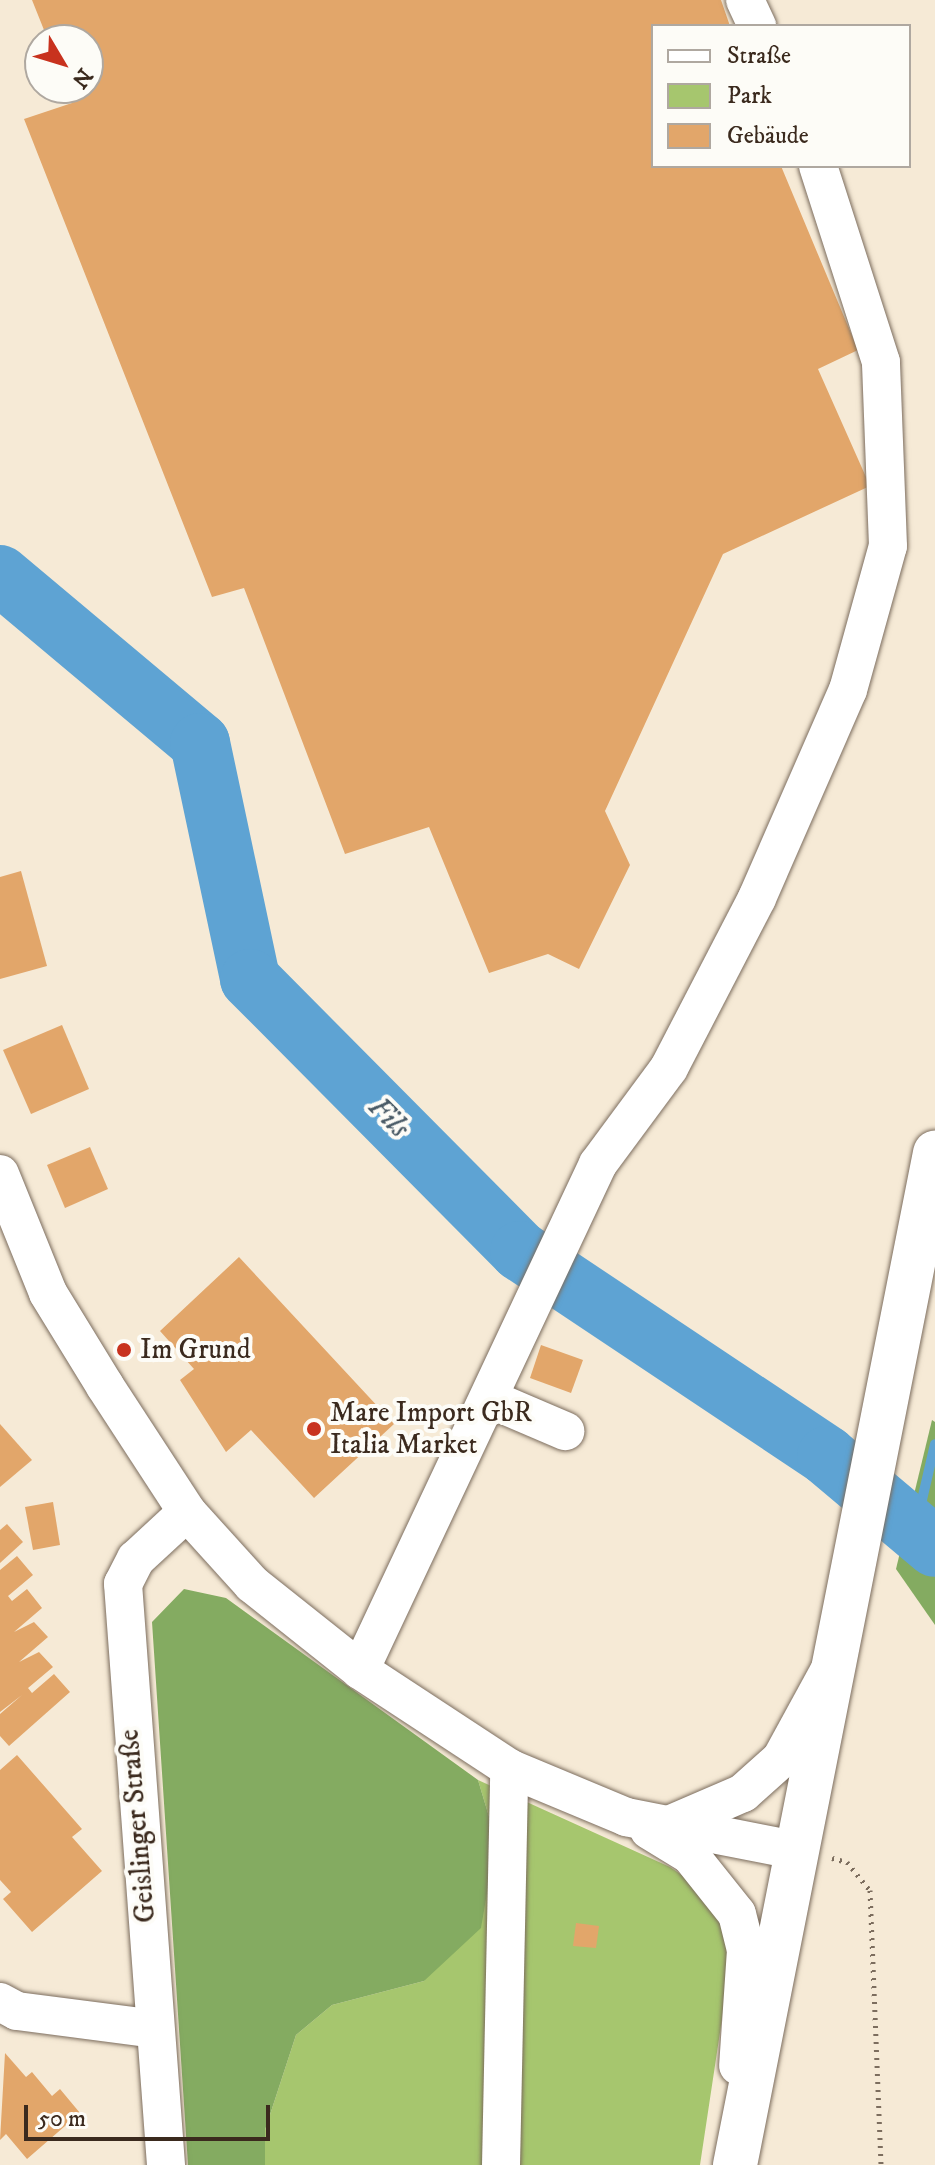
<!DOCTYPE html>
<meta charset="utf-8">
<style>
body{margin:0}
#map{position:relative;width:935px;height:2165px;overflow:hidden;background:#f6ead6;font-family:"IM FELL DW Pica",serif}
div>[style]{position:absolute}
.green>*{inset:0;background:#a6c66e}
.forest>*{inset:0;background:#84ab61}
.stream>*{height:10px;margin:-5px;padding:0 5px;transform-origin:5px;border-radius:5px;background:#5ea3d3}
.river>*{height:60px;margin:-30px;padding:0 30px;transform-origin:30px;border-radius:30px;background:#5ea3d3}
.building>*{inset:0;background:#e2a66a}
.path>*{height:5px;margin-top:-2.5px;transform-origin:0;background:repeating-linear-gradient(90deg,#7c6d5e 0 2px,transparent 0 8px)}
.roads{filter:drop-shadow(0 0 2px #7c6d5e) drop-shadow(0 0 2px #7c6d5e)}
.minor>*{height:38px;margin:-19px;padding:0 19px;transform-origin:19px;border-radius:19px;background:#fff}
.major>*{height:44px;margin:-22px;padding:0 22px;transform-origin:22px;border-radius:22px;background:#fff}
.dots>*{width:22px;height:22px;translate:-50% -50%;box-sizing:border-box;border:4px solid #fdfcf7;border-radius:50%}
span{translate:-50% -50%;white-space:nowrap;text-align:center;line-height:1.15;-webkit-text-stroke:8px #fdfcf7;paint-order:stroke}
.poi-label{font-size:28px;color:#3b2a1e}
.left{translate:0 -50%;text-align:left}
.street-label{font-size:28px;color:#3b2a1e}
.water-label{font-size:30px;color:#495a66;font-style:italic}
.legend{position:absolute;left:651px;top:24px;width:260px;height:144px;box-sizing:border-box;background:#fdfcf7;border:2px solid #afa8a0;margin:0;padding:10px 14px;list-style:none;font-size:24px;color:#3b2a1e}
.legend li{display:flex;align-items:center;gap:16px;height:40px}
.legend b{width:40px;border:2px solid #afa8a0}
.north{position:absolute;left:24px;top:24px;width:80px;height:80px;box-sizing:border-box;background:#fdfcf7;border:2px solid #afa8a0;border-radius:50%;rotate:128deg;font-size:22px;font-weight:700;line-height:32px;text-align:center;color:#3b2a1e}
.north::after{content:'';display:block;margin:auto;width:28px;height:36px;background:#c8321e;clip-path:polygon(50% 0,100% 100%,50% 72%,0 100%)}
.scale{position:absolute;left:24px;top:2105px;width:246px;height:36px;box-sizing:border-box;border:4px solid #3b2a1e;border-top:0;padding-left:10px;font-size:24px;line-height:28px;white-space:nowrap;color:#3b2a1e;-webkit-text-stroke:6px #fdfcf7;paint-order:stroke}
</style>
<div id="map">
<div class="green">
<div style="clip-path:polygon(478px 1780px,670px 1867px,711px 1895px,733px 1946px,700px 2165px,265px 2165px,265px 2130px,296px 2035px,332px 2005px,424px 1981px,496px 1840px)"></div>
</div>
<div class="forest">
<div style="clip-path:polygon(932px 1420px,935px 1422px,935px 1625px,896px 1569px)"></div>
<div style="clip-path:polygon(184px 1589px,226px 1598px,478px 1780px,496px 1840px,481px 1928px,424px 1981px,332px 2005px,296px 2035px,265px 2130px,265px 2165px,188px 2165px,152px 1622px)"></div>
</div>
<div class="stream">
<div style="left:915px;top:1530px;width:88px;rotate:-76.9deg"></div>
</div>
<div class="river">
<div style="left:0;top:575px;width:261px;rotate:40deg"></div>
<div style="left:200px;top:743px;width:241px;rotate:78deg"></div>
<div style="left:250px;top:979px;width:383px;rotate:45.2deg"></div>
<div style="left:520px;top:1251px;width:369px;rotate:33.7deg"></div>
<div style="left:827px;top:1456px;width:141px;rotate:40.1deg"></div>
</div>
<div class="building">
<div style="clip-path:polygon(32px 0,721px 0,730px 26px,653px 26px,653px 166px,781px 166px,858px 350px,818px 369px,870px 486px,723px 554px,605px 811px,630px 865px,579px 969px,548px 954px,489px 973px,429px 827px,345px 854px,244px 588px,212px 597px,24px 119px,72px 103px,67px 88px,88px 88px,88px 40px,48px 40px)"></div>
<div style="clip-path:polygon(21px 871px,47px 966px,0 979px,0 877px)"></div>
<div style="clip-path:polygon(62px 1025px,89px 1089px,31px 1114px,3px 1050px)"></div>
<div style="clip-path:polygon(90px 1147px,108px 1189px,65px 1208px,47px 1165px)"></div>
<div style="clip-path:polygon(239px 1257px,394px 1424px,314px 1498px,251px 1430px,226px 1452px,180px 1380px,194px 1369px,160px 1331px)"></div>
<div style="clip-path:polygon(541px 1345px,583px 1360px,571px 1393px,530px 1378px)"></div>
<div style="clip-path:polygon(0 1424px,32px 1460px,0 1487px)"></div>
<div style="clip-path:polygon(53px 1502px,60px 1545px,33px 1550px,25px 1507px)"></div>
<div style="clip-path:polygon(7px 1524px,23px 1542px,0 1563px,0 1530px)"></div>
<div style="clip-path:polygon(17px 1556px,33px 1575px,8px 1596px,12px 1601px,27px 1589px,42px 1608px,14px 1632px,34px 1622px,48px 1637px,19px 1662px,39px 1652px,53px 1667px,28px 1688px,32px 1693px,54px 1674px,70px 1692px,9px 1746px,0 1736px,0 1714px,22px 1695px,0 1712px,0 1570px)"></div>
<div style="clip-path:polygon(17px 1755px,82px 1829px,72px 1837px,102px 1871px,32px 1932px,3px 1899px,11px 1892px,0 1880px,0 1770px)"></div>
<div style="clip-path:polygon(576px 1923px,599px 1926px,596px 1948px,573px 1946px)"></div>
<div style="clip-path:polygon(5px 2053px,26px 2077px,32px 2072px,52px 2096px,60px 2089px,80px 2113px,27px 2159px,6px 2134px,0 2140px)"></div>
</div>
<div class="path">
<div style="left:832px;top:1858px;width:16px;rotate:15deg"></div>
<div style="left:847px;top:1862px;width:36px;rotate:51deg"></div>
<div style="left:870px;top:1890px;width:275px;rotate:87.7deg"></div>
</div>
<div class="roads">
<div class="minor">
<div style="left:745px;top:0;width:29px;rotate:65deg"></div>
<div style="left:0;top:1174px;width:128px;rotate:68deg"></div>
<div style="left:48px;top:1293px;width:109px;rotate:58.5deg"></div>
<div style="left:105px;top:1386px;width:150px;rotate:56.9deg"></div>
<div style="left:187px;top:1512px;width:97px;rotate:47.9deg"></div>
<div style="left:252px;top:1584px;width:138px;rotate:38.5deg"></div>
<div style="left:360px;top:1670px;width:178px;rotate:33.3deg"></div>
<div style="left:509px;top:1768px;width:127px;rotate:22.7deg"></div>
<div style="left:626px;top:1817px;width:176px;rotate:11.1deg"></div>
<div style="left:490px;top:1399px;width:82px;rotate:23.1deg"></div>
<div style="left:360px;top:1670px;width:559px;rotate:-64.81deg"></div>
<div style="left:598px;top:1164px;width:119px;rotate:-53.5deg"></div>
<div style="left:669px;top:1068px;width:191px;rotate:-62.6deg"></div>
<div style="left:757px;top:898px;width:227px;rotate:-66.4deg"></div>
<div style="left:848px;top:690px;width:149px;rotate:-74.5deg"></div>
<div style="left:888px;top:546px;width:184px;rotate:-92.2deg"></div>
<div style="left:881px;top:362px;width:206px;rotate:-107.8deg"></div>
<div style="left:669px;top:1825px;width:81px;rotate:-23.4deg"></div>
<div style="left:743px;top:1793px;width:51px;rotate:-41.8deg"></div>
<div style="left:781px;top:1759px;width:100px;rotate:-61.4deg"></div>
<div style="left:649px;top:1830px;width:48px;rotate:31.4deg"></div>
<div style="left:690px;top:1855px;width:75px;rotate:51.5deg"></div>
<div style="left:737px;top:1914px;width:37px;rotate:76deg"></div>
<div style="left:746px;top:1950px;width:116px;rotate:93.9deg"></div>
<div style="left:0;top:2002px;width:19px;rotate:28deg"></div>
<div style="left:17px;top:2011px;width:139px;rotate:7.4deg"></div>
<div style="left:166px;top:2165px;width:583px;rotate:-94.23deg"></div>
<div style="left:123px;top:1584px;width:28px;rotate:-63deg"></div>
<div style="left:136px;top:1559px;width:69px;rotate:-42.7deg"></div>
<div style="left:501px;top:2165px;width:397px;rotate:-88.8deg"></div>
</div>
<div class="major">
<div style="left:735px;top:2165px;width:1032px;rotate:-78.82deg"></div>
</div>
</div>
<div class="dots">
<div style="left:124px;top:1350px;background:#c8321e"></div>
<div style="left:314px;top:1429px;background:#c8321e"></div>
</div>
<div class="poi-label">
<span class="left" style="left:140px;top:1350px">Im Grund</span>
<span class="left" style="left:330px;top:1429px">Mare Import GbR<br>Italia Market</span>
</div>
<div class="street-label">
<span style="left:138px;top:1826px;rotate:-95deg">Geislinger Straße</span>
</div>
<div class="water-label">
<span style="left:388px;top:1118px;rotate:45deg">Fils</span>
</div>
<ul class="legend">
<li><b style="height:10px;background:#fff"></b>Straße</li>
<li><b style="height:22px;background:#a6c66e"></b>Park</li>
<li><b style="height:22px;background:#e2a66a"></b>Gebäude</li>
</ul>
<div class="north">N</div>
<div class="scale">50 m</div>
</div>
